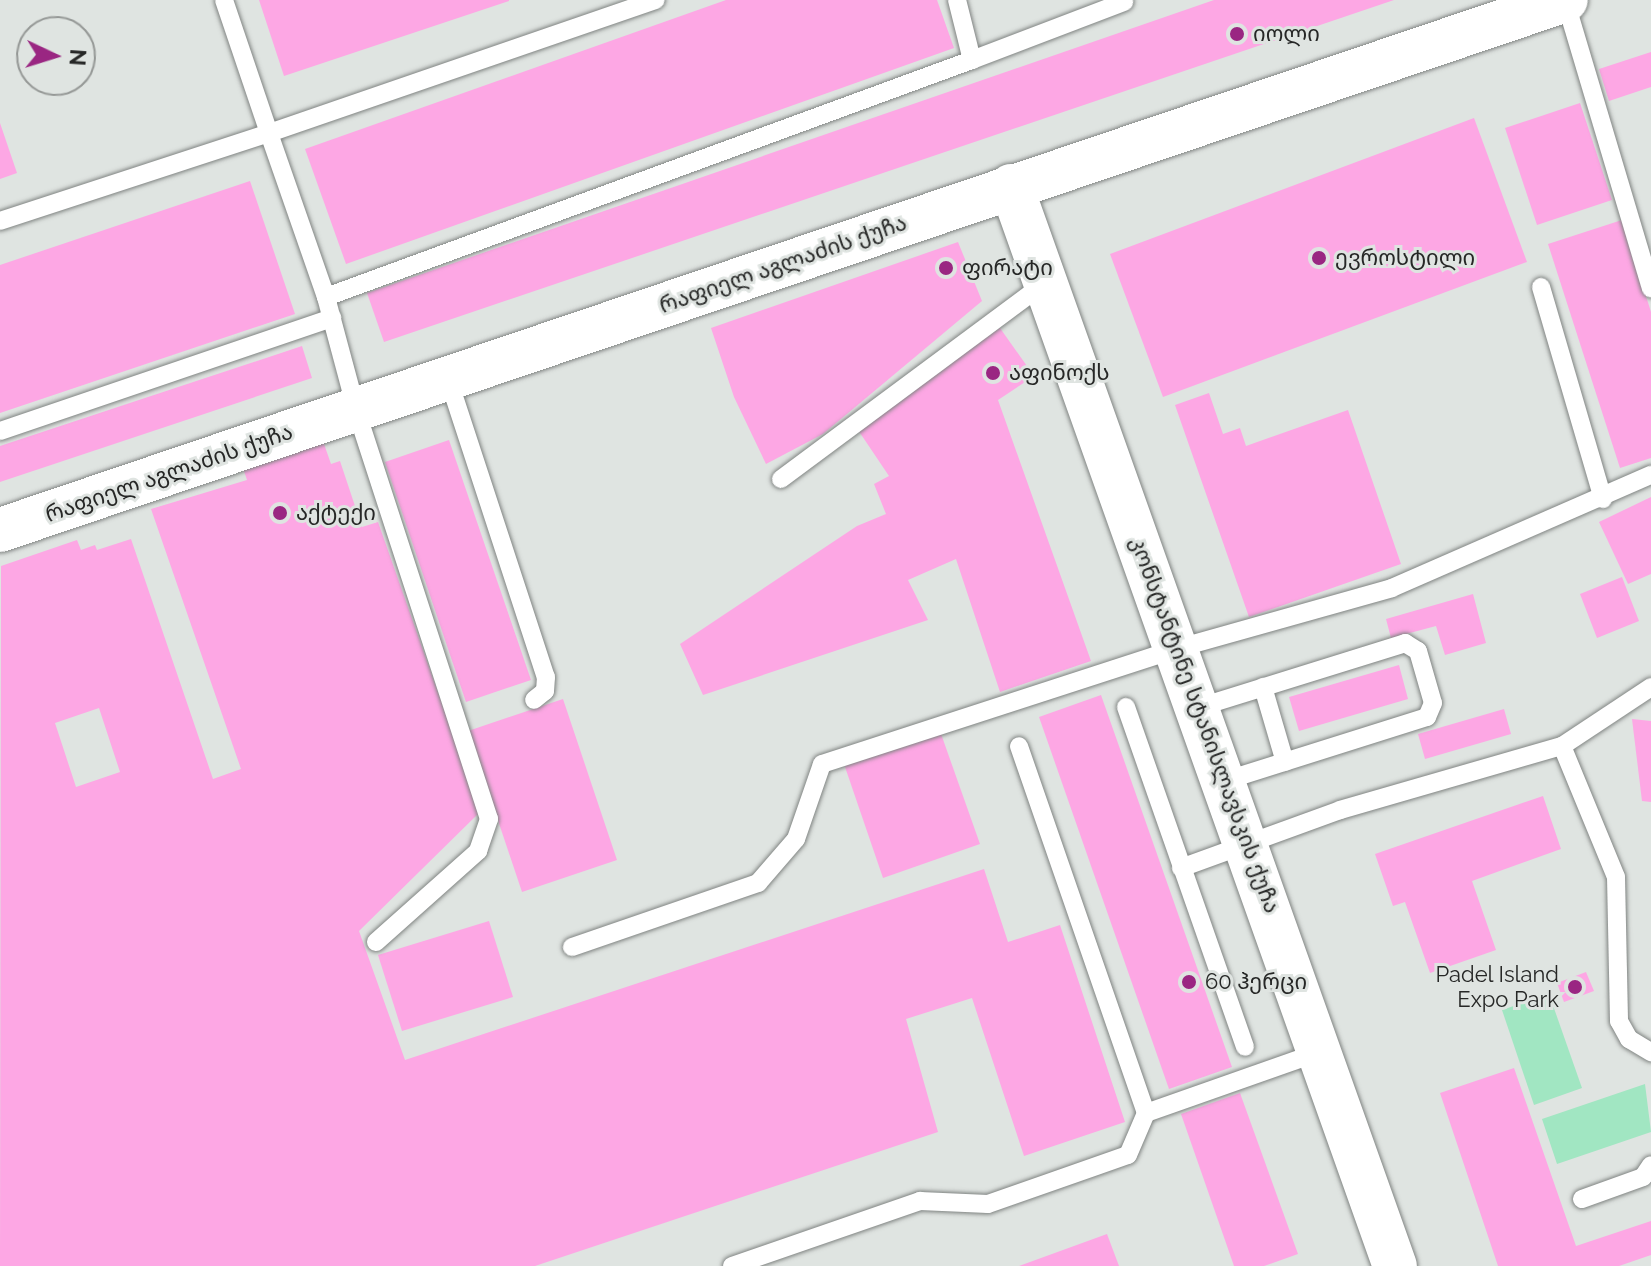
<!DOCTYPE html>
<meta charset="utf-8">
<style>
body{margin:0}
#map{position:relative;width:1651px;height:1266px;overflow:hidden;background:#dfe4e1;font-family:Raleway,"Noto Sans Georgian",sans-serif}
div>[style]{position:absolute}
.green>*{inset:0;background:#a1e6c2}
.building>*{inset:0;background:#fda7e4}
.roads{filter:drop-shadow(0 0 2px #808482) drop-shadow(0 0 2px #808482)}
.lane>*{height:18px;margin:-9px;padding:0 9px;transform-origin:9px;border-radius:9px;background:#fff}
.secondary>*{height:44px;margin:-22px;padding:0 22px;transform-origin:22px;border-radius:22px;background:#fff}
.dots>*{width:22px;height:22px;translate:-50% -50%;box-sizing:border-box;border:4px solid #dfe4e1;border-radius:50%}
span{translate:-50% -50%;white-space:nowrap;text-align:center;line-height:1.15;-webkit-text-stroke:6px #dfe4e1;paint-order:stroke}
.poi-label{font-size:22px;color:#262726}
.left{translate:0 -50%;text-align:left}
.right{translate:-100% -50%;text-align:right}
.street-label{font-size:22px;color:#262726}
.north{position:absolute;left:16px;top:16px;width:80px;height:80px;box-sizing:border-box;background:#dfe4e1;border:2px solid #959896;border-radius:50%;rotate:94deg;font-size:22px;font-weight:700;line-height:32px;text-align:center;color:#262726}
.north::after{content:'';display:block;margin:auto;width:28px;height:36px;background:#9a2682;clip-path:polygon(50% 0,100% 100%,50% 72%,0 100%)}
</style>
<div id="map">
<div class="green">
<div style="clip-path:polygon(1549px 994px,1582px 1088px,1534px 1105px,1502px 1010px)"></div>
<div style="clip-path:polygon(1645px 1084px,1651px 1132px,1557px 1164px,1542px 1119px)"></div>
</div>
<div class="building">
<div style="clip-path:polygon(259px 0,509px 0,509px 1px,284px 76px)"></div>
<div style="clip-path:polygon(726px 0,937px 0,954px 48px,346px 264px,305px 149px)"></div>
<div style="clip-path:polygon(1214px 0,1394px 0,384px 342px,367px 293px)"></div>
<div style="clip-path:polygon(1651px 52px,1651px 87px,1609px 101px,1599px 69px)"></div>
<div style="clip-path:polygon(1580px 103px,1612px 200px,1537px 225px,1505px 128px)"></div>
<div style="clip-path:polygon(1474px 118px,1527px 262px,1163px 397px,1110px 254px)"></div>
<div style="clip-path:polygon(0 123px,17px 173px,0 179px)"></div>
<div style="clip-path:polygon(250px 181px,295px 314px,0 413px,0 265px)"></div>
<div style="clip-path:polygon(1622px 220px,1651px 312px,1651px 458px,1620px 468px,1548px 244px)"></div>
<div style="clip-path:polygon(958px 242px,982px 301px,823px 434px,766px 464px,734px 397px,711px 328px)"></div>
<div style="clip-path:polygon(1000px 328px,1034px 376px,998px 400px,1091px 661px,1000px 692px,956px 559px,908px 580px,928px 620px,703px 695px,680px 644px,857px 526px,886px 514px,874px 484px,889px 476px,856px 427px)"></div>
<div style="clip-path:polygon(302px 346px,312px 378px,0 482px,0 446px)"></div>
<div style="clip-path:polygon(1209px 393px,1223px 434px,1240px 428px,1246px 446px,1348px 410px,1401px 564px,1249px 617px,1175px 405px)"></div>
<div style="clip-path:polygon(449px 440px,531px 680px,466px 702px,385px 462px)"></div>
<div style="clip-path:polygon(evenodd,323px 441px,331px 464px,340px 461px,362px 527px,378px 522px,480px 812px,359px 931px,405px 1060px,984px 869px,1008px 942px,1060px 925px,1125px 1122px,1024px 1156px,972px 998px,906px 1019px,938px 1132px,535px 1266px,0 1266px,1px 566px,77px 540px,81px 550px,95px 545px,97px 550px,131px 539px,213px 779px,241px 769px,151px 509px,247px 480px,243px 468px,323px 441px,99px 708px,120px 772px,76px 787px,55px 723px,99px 708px)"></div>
<div style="clip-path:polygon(1651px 497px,1651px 574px,1628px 584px,1599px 522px)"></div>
<div style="clip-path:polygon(1622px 577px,1639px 621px,1597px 638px,1580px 594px)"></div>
<div style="clip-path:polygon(1473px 594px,1486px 643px,1445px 655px,1436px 626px,1391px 638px,1386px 619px)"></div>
<div style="clip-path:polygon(1399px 665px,1408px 699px,1299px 731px,1289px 697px)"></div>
<div style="clip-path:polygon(1101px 695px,1232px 1067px,1169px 1089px,1039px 717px)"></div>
<div style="clip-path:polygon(563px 699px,617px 860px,522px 892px,468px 731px)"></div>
<div style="clip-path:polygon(1504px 709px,1511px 734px,1425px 759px,1418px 734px)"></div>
<div style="clip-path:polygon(1632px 719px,1651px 721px,1651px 802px,1642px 801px)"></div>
<div style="clip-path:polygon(940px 731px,980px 844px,883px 878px,844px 764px)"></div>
<div style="clip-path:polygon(1543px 796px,1561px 849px,1472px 881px,1496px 950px,1430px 973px,1405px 902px,1393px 906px,1375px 854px)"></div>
<div style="clip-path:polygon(489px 921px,513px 997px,402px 1031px,378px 955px)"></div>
<div style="clip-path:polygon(1586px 972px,1594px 991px,1564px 1002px,1557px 983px)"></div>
<div style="clip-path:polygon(1514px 1068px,1576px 1246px,1651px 1221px,1651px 1255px,1619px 1266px,1498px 1266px,1440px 1093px)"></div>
<div style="clip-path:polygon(1240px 1093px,1298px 1254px,1264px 1266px,1234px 1266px,1181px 1114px)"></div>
<div style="clip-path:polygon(1107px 1234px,1119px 1266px,1019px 1266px)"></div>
</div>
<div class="roads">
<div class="lane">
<div style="left:1565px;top:0;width:301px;rotate:73.4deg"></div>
<div style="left:972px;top:60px;width:163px;rotate:-20.9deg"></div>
<div style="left:0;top:221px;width:283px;rotate:-18.1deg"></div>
<div style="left:269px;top:133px;width:140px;rotate:-108.7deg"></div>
<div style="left:1541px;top:287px;width:221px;rotate:73.7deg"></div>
<div style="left:326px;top:297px;width:688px;rotate:-20.15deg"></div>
<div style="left:972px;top:60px;width:62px;rotate:-104deg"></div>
<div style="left:448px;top:378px;width:315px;rotate:71.9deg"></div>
<div style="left:546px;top:677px;width:14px;rotate:94deg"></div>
<div style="left:545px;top:691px;width:14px;rotate:141deg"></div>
<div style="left:0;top:431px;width:351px;rotate:-18.8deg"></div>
<div style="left:781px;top:479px;width:330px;rotate:-36.6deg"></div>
<div style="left:1263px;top:687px;width:78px;rotate:73.7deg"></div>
<div style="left:1126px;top:707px;width:360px;rotate:70.7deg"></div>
<div style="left:1200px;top:707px;width:215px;rotate:-17.3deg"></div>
<div style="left:1405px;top:643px;width:15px;rotate:32deg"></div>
<div style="left:1418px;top:651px;width:54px;rotate:73.9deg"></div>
<div style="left:1433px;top:703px;width:15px;rotate:113deg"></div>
<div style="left:1427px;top:717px;width:210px;rotate:162.5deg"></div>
<div style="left:1562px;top:746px;width:142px;rotate:67.6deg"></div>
<div style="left:1616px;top:877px;width:144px;rotate:88.8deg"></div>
<div style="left:1619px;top:1021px;width:21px;rotate:61deg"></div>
<div style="left:1629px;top:1039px;width:26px;rotate:31deg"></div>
<div style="left:1181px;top:868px;width:169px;rotate:-20deg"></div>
<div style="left:1340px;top:810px;width:231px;rotate:-16.1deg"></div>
<div style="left:1562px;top:746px;width:107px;rotate:-33.5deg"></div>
<div style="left:376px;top:942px;width:137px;rotate:-41.7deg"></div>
<div style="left:478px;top:851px;width:34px;rotate:-71deg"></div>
<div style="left:489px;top:819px;width:431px;rotate:-108deg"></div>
<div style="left:356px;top:409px;width:116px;rotate:-105deg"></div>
<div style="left:326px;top:297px;width:174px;rotate:-109.2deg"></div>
<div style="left:269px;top:133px;width:409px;rotate:-19deg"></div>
<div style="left:572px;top:947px;width:197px;rotate:-19deg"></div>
<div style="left:758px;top:883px;width:58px;rotate:-49.2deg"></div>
<div style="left:796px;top:839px;width:79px;rotate:-70.9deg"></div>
<div style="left:822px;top:764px;width:375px;rotate:-18deg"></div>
<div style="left:1179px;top:648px;width:221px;rotate:-15.7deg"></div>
<div style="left:1392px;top:588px;width:283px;rotate:-23.6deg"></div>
<div style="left:1146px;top:1113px;width:183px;rotate:-19.4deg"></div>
<div style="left:1582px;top:1199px;width:65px;rotate:-19.8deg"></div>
<div style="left:1643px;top:1177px;width:14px;rotate:-56deg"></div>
<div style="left:732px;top:1266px;width:199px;rotate:-19.1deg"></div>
<div style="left:920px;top:1201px;width:68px;rotate:2.5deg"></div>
<div style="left:988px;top:1204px;width:148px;rotate:-19.3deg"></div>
<div style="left:1128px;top:1155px;width:46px;rotate:-66.8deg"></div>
<div style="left:1146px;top:1113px;width:388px;rotate:-109.1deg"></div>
</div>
<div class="secondary">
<div style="left:1011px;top:186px;width:1146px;rotate:70.43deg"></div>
<div style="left:0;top:530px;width:1653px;rotate:-18.7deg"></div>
</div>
</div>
<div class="dots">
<div style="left:1237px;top:34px;background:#9a2682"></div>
<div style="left:1319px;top:258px;background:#9a2682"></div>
<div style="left:946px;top:268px;background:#9a2682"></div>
<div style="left:993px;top:373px;background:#9a2682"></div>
<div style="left:280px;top:513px;background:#9a2682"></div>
<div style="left:1189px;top:982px;background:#9a2682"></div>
<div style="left:1575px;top:987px;background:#9a2682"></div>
</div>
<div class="poi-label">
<span class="left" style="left:1253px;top:34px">იოლი</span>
<span class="left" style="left:1335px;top:258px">ევროსტილი</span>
<span class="left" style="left:962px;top:268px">ფირატი</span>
<span class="left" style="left:1009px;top:373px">აფინოქს</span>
<span class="left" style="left:296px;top:513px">აქტექი</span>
<span class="right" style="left:1559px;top:987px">Padel Island<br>Expo Park</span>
<span class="left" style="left:1205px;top:982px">60 ჰერცი</span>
</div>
<div class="street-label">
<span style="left:783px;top:264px;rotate:-19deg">რაფიელ აგლაძის ქუჩა</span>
<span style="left:169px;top:473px;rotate:-19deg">რაფიელ აგლაძის ქუჩა</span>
<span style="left:1205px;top:725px;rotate:70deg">კონსტანტინე სტანისლავსკის ქუჩა</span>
</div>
<div class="north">N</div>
</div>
